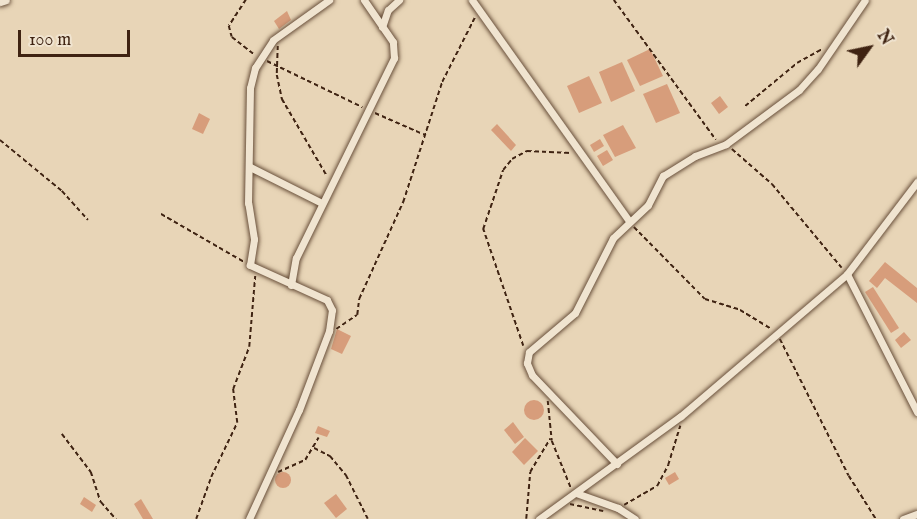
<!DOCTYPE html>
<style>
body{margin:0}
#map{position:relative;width:917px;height:519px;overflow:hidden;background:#e8d5b7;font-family:"IM FELL English",serif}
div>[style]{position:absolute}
.building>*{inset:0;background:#d79d7b}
.round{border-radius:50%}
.path>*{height:1.5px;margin-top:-0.75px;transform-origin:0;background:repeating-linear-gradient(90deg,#3f2312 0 4.5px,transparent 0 7.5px)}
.roads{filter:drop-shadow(0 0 2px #69503b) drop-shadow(0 0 2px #69503b)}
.street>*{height:7px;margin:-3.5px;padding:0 3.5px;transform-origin:3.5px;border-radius:3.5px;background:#f0e4d0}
span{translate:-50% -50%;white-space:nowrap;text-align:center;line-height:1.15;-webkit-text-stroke:6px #f0e4d0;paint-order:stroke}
.north{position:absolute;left:839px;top:18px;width:60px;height:60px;-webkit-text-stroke:4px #f0e4d0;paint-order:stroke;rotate:57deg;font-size:16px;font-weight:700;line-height:24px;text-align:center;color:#3f2312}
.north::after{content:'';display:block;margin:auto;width:21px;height:27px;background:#3f2312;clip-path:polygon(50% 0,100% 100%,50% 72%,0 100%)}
.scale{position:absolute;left:18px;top:30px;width:112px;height:27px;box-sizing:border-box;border:3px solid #3f2312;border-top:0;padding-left:8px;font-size:18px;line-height:21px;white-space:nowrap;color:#3f2312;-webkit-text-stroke:4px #f0e4d0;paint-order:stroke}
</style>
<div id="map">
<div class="building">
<div style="clip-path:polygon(287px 11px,291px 20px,279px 29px,274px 21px)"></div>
<div style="clip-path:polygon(650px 49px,663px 76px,640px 86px,627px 60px)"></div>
<div style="clip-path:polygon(622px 62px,635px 91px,611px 102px,599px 72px)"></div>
<div style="clip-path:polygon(589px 76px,602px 103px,579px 113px,567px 86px)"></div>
<div style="clip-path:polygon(667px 84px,680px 113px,656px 123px,643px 94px)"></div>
<div style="clip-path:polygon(720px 96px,728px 107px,719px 114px,711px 103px)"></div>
<div style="clip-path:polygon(199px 113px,210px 119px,203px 134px,192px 129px)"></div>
<div style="clip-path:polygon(497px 124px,516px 145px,511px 151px,491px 130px)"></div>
<div style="clip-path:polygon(623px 125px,636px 148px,615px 157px,603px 135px)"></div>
<div style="clip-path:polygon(600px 139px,604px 146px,594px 152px,590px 145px)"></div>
<div style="clip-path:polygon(607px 150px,613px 160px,603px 166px,597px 156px)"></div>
<div style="clip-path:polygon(885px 262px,917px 288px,917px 303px,885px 278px,877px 288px,869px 281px)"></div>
<div style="clip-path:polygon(873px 287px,899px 328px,891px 333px,865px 292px)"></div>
<div style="clip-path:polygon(337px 329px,351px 336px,342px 354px,331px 349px)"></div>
<div style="clip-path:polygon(904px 332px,911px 340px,901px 348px,895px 340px)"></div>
<div class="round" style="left:524px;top:400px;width:20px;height:20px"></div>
<div style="clip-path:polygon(513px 422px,524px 437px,515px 444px,504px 430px)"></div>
<div style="clip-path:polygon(318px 426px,330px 431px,327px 437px,315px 433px)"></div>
<div style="clip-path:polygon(525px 438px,538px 451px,524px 465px,512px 452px)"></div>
<div style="clip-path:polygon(675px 472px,679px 479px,669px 485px,665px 478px)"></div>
<div class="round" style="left:275px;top:472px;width:16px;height:16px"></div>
<div style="clip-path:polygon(336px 494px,347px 509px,336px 518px,324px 503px)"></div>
<div style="clip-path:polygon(84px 497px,96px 505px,92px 512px,80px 504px)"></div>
<div style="clip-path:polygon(141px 499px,153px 519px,143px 519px,134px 504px)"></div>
</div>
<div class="path">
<div style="left:246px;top:0;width:31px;rotate:123deg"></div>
<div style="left:229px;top:26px;width:11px;rotate:75deg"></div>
<div style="left:232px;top:37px;width:28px;rotate:38deg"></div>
<div style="left:614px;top:0;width:173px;rotate:53.9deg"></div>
<div style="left:278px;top:46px;width:29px;rotate:92deg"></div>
<div style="left:277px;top:75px;width:25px;rotate:78deg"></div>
<div style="left:282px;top:99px;width:89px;rotate:59.7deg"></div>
<div style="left:267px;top:61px;width:106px;rotate:25.8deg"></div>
<div style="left:745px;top:106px;width:67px;rotate:-39.6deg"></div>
<div style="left:797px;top:63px;width:29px;rotate:-29deg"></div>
<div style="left:375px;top:113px;width:55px;rotate:23.7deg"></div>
<div style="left:0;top:140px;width:80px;rotate:39.4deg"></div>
<div style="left:62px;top:191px;width:39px;rotate:48deg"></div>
<div style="left:732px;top:149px;width:53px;rotate:41.2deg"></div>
<div style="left:772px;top:184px;width:109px;rotate:50.2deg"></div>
<div style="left:161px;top:214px;width:96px;rotate:30deg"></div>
<div style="left:634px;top:227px;width:101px;rotate:45.4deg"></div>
<div style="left:705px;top:299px;width:37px;rotate:17deg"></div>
<div style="left:740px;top:310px;width:37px;rotate:31deg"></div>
<div style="left:336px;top:329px;width:25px;rotate:-34deg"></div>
<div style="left:357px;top:315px;width:16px;rotate:-83deg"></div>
<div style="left:359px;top:299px;width:107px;rotate:-65.6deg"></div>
<div style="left:403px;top:202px;width:126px;rotate:-72deg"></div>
<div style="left:442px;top:82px;width:73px;rotate:-63.1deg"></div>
<div style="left:780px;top:339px;width:153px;rotate:63.3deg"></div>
<div style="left:849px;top:476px;width:51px;rotate:57.9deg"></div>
<div style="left:523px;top:346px;width:124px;rotate:-108.9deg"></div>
<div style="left:483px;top:229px;width:62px;rotate:-71.3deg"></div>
<div style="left:503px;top:170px;width:14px;rotate:-51deg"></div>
<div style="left:512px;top:159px;width:17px;rotate:-28deg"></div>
<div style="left:527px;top:151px;width:44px;rotate:2.6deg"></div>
<div style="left:548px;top:401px;width:40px;rotate:84.3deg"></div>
<div style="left:552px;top:441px;width:51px;rotate:68deg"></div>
<div style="left:62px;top:434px;width:48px;rotate:52.7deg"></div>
<div style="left:91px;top:472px;width:32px;rotate:72deg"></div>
<div style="left:101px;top:502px;width:23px;rotate:49deg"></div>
<div style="left:314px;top:448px;width:18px;rotate:27deg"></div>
<div style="left:330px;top:456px;width:25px;rotate:50deg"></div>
<div style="left:346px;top:475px;width:49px;rotate:63.4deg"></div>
<div style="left:278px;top:472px;width:30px;rotate:-24deg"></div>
<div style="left:305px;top:460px;width:26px;rotate:-59deg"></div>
<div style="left:570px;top:504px;width:34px;rotate:12deg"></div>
<div style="left:624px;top:505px;width:38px;rotate:-30deg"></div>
<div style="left:657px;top:486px;width:24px;rotate:-62deg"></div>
<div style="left:668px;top:465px;width:41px;rotate:-72.9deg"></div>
<div style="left:196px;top:519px;width:45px;rotate:-70.3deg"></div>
<div style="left:211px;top:477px;width:60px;rotate:-64.3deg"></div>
<div style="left:237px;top:423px;width:34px;rotate:-97deg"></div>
<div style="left:233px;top:389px;width:45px;rotate:-69.1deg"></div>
<div style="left:249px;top:347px;width:71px;rotate:-85.2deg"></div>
<div style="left:526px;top:519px;width:47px;rotate:-85.1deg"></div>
<div style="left:530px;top:472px;width:39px;rotate:-59deg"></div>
</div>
<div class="roads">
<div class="street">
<div style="left:472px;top:0;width:271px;rotate:54.6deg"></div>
<div style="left:0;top:2px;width:6px;rotate:-18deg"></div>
<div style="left:382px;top:27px;width:18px;rotate:-71deg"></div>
<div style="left:388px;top:10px;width:15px;rotate:-42deg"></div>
<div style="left:250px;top:167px;width:80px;rotate:26.6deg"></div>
<div style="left:847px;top:274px;width:155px;rotate:63.1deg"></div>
<div style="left:291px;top:285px;width:27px;rotate:-80deg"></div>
<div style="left:296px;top:258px;width:223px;rotate:-63.9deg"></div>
<div style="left:394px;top:58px;width:16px;rotate:-94deg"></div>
<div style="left:393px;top:42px;width:51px;rotate:-124.6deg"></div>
<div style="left:617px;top:464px;width:123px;rotate:-133.7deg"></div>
<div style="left:532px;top:375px;width:13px;rotate:-113deg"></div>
<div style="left:527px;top:363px;width:11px;rotate:-80deg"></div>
<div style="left:529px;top:352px;width:60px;rotate:-40.3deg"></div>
<div style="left:575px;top:313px;width:84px;rotate:-63.1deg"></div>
<div style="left:613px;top:238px;width:48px;rotate:-43.3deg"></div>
<div style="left:648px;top:205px;width:33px;rotate:-63deg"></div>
<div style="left:663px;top:176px;width:38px;rotate:-32deg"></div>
<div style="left:695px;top:156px;width:33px;rotate:-21deg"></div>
<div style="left:726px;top:144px;width:91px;rotate:-36.5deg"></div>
<div style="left:799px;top:90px;width:28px;rotate:-48deg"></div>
<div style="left:818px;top:69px;width:83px;rotate:-55.7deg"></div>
<div style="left:576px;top:493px;width:45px;rotate:19.7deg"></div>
<div style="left:618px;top:508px;width:20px;rotate:33deg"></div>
<div style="left:249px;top:519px;width:120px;rotate:-65.4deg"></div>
<div style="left:299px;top:410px;width:85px;rotate:-69.2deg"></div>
<div style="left:329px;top:331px;width:21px;rotate:-82deg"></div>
<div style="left:332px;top:310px;width:11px;rotate:-117deg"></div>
<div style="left:327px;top:300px;width:85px;rotate:-155.6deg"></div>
<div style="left:250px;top:265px;width:26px;rotate:-81deg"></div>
<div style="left:254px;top:239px;width:36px;rotate:-99deg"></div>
<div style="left:248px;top:203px;width:115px;rotate:-89deg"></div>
<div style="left:250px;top:88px;width:21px;rotate:-76deg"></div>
<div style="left:255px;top:68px;width:33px;rotate:-57deg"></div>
<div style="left:273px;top:40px;width:69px;rotate:-35.5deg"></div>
<div style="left:539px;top:519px;width:175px;rotate:-36deg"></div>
<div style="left:681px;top:416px;width:218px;rotate:-40.5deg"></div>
<div style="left:847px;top:274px;width:116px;rotate:-52.7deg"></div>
<div style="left:903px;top:519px;width:15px;rotate:-20deg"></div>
</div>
</div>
<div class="north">N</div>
<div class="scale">100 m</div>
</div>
